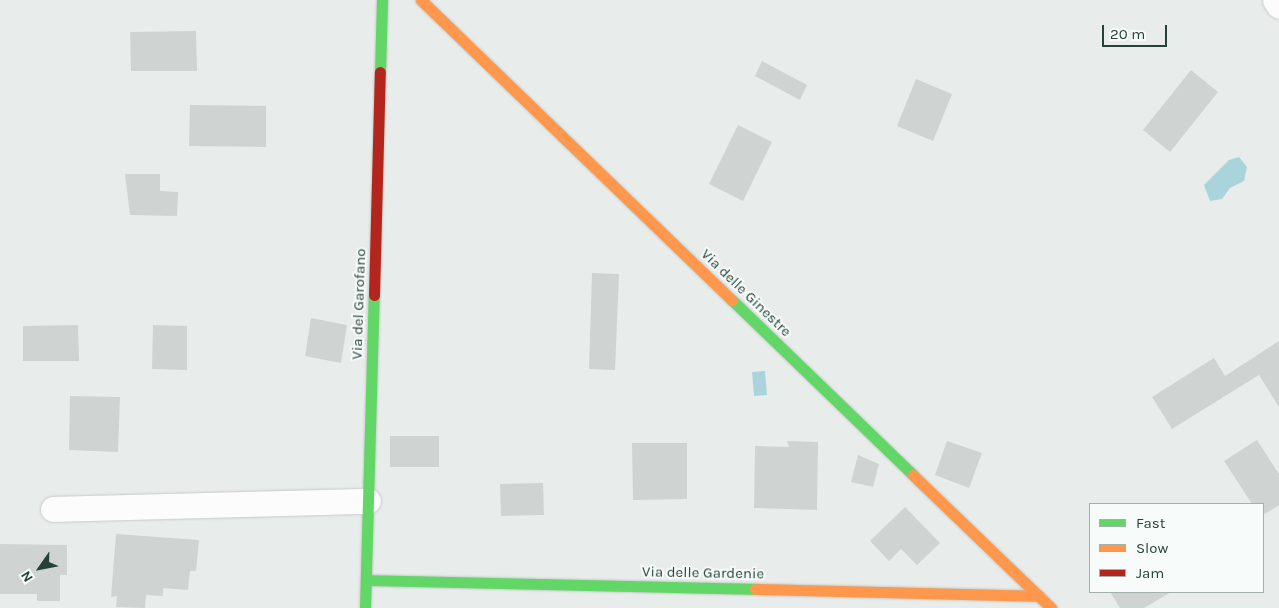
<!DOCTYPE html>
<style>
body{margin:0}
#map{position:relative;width:1279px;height:608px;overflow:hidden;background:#e8edeb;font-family:Karla,sans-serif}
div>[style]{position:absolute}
.water>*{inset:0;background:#a9d4db}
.building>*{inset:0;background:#cfd4d2}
.roads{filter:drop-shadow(0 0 1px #c5cac8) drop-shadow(0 0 1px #c5cac8)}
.street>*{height:25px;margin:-12.5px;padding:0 12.5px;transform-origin:12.5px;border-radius:12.5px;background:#fcfcfc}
.fast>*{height:11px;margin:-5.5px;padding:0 5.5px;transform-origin:5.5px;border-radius:5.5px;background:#63d668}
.slow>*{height:11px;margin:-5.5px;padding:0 5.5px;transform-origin:5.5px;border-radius:5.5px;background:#ff974d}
.jam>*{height:11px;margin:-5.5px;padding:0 5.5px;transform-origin:5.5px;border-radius:5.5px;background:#b3261e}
span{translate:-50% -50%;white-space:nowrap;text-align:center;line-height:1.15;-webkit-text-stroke:4px #f7fbf9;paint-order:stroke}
.street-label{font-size:15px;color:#24423a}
.legend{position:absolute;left:1089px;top:503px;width:175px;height:90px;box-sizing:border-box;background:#f7fbf9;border:1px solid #a3b1ad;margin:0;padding:6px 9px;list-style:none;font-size:15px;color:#24423a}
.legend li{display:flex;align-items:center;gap:10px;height:25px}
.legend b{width:25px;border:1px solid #a3b1ad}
.north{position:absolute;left:15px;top:543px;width:50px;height:50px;-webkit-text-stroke:4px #f7fbf9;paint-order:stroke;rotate:237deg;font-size:14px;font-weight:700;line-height:20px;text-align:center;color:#24423a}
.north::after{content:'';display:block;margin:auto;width:18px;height:22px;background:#24423a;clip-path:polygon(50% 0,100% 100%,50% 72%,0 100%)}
.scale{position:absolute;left:1102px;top:25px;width:65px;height:22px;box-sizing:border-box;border:2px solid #24423a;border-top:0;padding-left:6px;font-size:15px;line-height:18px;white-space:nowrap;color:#24423a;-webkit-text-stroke:4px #f7fbf9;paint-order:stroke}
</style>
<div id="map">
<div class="water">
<div style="clip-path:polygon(1239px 157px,1247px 167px,1244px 181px,1230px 188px,1222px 199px,1210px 201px,1204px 185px,1229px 160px)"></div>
<div style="clip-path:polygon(765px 371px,767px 395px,754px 396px,752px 372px)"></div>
</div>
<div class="building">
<div style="clip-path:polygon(196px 31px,197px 71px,131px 71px,130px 32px)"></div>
<div style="clip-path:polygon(762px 61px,807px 85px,800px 100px,755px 76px)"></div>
<div style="clip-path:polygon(1191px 70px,1218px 92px,1170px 152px,1143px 130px)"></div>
<div style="clip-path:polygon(916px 79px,952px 94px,933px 141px,897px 126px)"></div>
<div style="clip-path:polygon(190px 105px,266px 106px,266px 147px,189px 146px)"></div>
<div style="clip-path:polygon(738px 125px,772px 142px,743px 201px,709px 184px)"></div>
<div style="clip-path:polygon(125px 174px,160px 174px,160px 191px,178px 192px,177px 216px,130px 215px)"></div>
<div style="clip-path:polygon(592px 273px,619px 274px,615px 370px,589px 369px)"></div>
<div style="clip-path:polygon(311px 318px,347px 325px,341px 363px,305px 356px)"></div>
<div style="clip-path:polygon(78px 325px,79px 361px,23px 361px,23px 326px)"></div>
<div style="clip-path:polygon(153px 325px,187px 326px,187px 370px,152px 369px)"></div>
<div style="clip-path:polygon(1279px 341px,1279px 407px,1259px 375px,1172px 429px,1152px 397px,1214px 358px,1225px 376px)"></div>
<div style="clip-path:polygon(70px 396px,120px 397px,118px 452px,69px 450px)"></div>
<div style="clip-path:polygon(390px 436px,439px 436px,439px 467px,390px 467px)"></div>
<div style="clip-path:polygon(1257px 440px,1279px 474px,1279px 505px,1263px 515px,1263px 504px,1252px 504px,1224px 461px)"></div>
<div style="clip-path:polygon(787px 441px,818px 442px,817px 510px,754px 508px,755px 446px,789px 447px)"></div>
<div style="clip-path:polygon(947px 441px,982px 453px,969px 488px,935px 475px)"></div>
<div style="clip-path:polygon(632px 443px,687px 443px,687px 499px,633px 500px)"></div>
<div style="clip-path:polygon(858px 455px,879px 464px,873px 487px,851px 482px)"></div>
<div style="clip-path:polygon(543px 483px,544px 515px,501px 516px,500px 484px)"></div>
<div style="clip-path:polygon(905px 507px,940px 543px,917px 565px,901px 549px,889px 561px,870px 541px)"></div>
<div style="clip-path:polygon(116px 534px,199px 540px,196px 571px,190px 571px,188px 590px,163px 588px,163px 596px,146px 595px,145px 608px,116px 607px,117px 596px,111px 597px)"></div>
<div style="clip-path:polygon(0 544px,67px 545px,67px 575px,60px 575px,60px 601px,37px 601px,37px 594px,0 594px)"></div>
<div style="clip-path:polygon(1110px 592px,1171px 592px,1144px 608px,1120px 608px)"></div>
</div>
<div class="roads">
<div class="street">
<div style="left:1275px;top:0;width:7px;rotate:56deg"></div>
<div style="left:53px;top:509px;width:315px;rotate:-1.5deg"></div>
</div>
<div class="fast">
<div style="left:380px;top:72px;width:72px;rotate:-88.4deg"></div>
<div style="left:732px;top:300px;width:252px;rotate:44deg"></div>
<div style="left:366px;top:580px;width:389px;rotate:1.3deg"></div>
<div style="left:365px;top:608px;width:313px;rotate:-88.4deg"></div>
</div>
<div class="slow">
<div style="left:421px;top:0;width:432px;rotate:44deg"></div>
<div style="left:913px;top:475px;width:192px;rotate:43.9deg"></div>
<div style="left:755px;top:589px;width:284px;rotate:1.4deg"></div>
</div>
<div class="jam">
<div style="left:374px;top:295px;width:223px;rotate:-88.5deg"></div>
</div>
</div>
<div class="street-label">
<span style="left:746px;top:293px;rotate:44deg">Via delle Ginestre</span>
<span style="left:359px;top:304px;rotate:-88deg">Via del Garofano</span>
<span style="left:703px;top:573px;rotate:1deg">Via delle Gardenie</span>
</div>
<ul class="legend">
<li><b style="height:6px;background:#63d668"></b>Fast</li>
<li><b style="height:6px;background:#ff974d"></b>Slow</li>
<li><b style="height:6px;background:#b3261e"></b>Jam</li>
</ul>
<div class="north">N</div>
<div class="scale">20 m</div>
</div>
